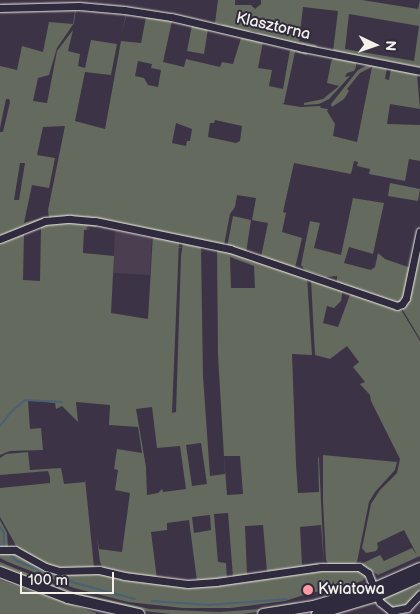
<!DOCTYPE html>
<style>
body{margin:0}
#map{position:relative;width:420px;height:614px;overflow:hidden;background:#3c3346;font-family:"Balsamiq Sans",sans-serif}
div>[style]{position:absolute}
.built>*{inset:0;background:#4b3e51}
.green>*{inset:0;background:#646a5d}
.stream>*{height:2px;margin:-1px;padding:0 1px;transform-origin:1px;border-radius:1px;background:#496174}
.roads{filter:drop-shadow(0 0 1px #f4f1e8) drop-shadow(0 0 1px #f4f1e8)}
.minor>*{height:7px;margin:-3.5px;padding:0 3.5px;transform-origin:3.5px;border-radius:3.5px;background:#2f2a3d}
.secondary>*{height:10px;margin:-5px;padding:0 5px;transform-origin:5px;border-radius:5px;background:#2f2a3d}
.dots>*{width:14px;height:14px;translate:-50% -50%;box-sizing:border-box;border:2px solid #2f2a3d;border-radius:50%}
span{translate:-50% -50%;white-space:nowrap;text-align:center;line-height:1.15;-webkit-text-stroke:4px #2f2a3d;paint-order:stroke}
.street-label{font-size:16px;color:#f4f1e8}
.poi-label{font-size:16px;color:#f4f1e8}
.left{translate:0 -50%;text-align:left}
.north{position:absolute;left:350px;top:20px;width:50px;height:50px;-webkit-text-stroke:4px #2f2a3d;paint-order:stroke;rotate:93deg;font-size:14px;font-weight:700;line-height:20px;text-align:center;color:#f4f1e8}
.north::after{content:'';display:block;margin:auto;width:18px;height:22px;background:#f4f1e8;clip-path:polygon(50% 0,100% 100%,50% 72%,0 100%)}
.scale{position:absolute;left:20px;top:572px;width:94px;height:22px;box-sizing:border-box;border:2px solid #f4f1e8;border-top:0;padding-left:6px;font-size:15px;line-height:18px;white-space:nowrap;color:#f4f1e8;-webkit-text-stroke:4px #2f2a3d;paint-order:stroke}
</style>
<div id="map">
<div class="built">
<div style="clip-path:polygon(115px 230px,152px 238px,150px 275px,113px 273px)"></div>
</div>
<div class="green">
<div style="clip-path:polygon(evenodd,218px 0,235px 0,235px 5px,251px 5px,255px 9px,261px 4px,261px 0,362px 0,418px 9px,420px 0,420px 67px,333px 51px,338px 11px,303px 7px,299px 41px,317px 45px,316px 48px,263px 37px,256px 32px,250px 31px,248px 33px,222px 27px,222px 24px,215px 23px,218px 0,349px 14px,419px 26px,414px 61px,345px 49px,349px 14px)"></div>
<div style="clip-path:polygon(evenodd,76px 9px,74px 23px,57px 48px,49px 75px,38px 78px,33px 101px,47px 103px,57px 51px,73px 30px,68px 51px,80px 54px,78px 66px,85px 68px,91px 40px,117px 44px,111px 75px,85px 72px,75px 121px,105px 129px,121px 41px,141px 43px,146px 17px,127px 14px,121px 34px,127px 12px,172px 21px,163px 62px,184px 67px,186px 59px,220px 67px,222px 62px,233px 64px,242px 35px,263px 42px,258px 68px,272px 70px,269px 86px,283px 89px,290px 50px,308px 53px,306px 55px,295px 52px,284px 103px,282px 104px,301px 107px,320px 106px,321px 108px,328px 109px,327px 111px,335px 124px,333px 136px,357px 142px,372px 67px,360px 73px,347px 89px,349px 91px,344px 99px,332px 107px,331px 104px,358px 70px,369px 64px,387px 67px,385px 79px,389px 80px,391px 68px,417px 74px,420px 109px,390px 104px,387px 124px,420px 125px,420px 161px,409px 159px,405px 181px,369px 174px,370px 169px,357px 166px,358px 162px,354px 161px,351px 174px,294px 163px,283px 212px,286px 213px,282px 232px,302px 238px,295px 268px,261px 257px,268px 223px,252px 220px,256px 198px,237px 195px,235px 207px,230px 214px,224px 245px,127px 226px,49px 218px,48px 210px,65px 126px,43px 127px,37px 155px,55px 158px,49px 188px,32px 185px,24px 223px,44px 217px,43px 219px,0 238px,0 132px,3px 132px,10px 102px,9px 99px,6px 99px,0 128px,0 66px,17px 70px,22px 46px,43px 52px,49px 22px,73px 24px,75px 11px,51px 10px,76px 9px,138px 61px,152px 64px,151px 68px,161px 70px,158px 87px,148px 85px,144px 78px,135px 76px,138px 61px,76px 9px,215px 120px,242px 126px,240px 141px,236px 143px,208px 137px,210px 123px,214px 123px,215px 120px,76px 9px,176px 123px,192px 129px,190px 141px,187px 141px,186px 146px,172px 143px,176px 123px,76px 9px,20px 163px,25px 163px,19px 200px,14px 200px,20px 163px)"></div>
<div style="clip-path:polygon(192px 25px,208px 29px,204px 54px,187px 51px)"></div>
<div style="clip-path:polygon(334px 57px,356px 62px,356px 67px,354px 71px,347px 73px,345px 77px,350px 76px,329px 99px,319px 104px,304px 105px,304px 103px,323px 99px,339px 86px,327px 83px,331px 62px)"></div>
<div style="clip-path:polygon(390px 183px,420px 189px,418px 201px,388px 196px)"></div>
<div style="clip-path:polygon(353px 198px,384px 203px,373px 254px,349px 247px,344px 263px,371px 270px,375px 267px,378px 253px,385px 259px,411px 268px,404px 299px,399px 303px,345px 286px,337px 282px,337px 276px,326px 277px,305px 270px,301px 265px,310px 221px,320px 223px,314px 248px,341px 255px)"></div>
<div style="clip-path:polygon(233px 216px,251px 220px,246px 253px,227px 247px)"></div>
<div style="clip-path:polygon(evenodd,48px 222px,97px 223px,96px 227px,88px 226px,84px 230px,83px 253px,114px 256px,111px 313px,148px 319px,153px 234px,179px 242px,172px 413px,176px 412px,181px 256px,183px 243px,186px 242px,230px 250px,307px 276px,312px 355px,292px 354px,296px 464px,298px 493px,319px 492px,318px 456px,319px 459px,324px 564px,321px 525px,300px 527px,302px 565px,318px 563px,318px 566px,267px 572px,263px 525px,245px 526px,247px 575px,233px 577px,228px 513px,214px 514px,218px 562px,226px 563px,227px 579px,197px 581px,189px 520px,167px 523px,167px 530px,151px 532px,157px 579px,103px 568px,100px 562px,97px 538px,99px 549px,122px 552px,130px 493px,115px 490px,118px 470px,114px 469px,117px 449px,142px 453px,138px 427px,109px 425px,110px 405px,76px 402px,78px 422px,62px 406px,56px 409px,55px 403px,28px 400px,30px 429px,41px 428px,43px 450px,10px 451px,0 455px,0 241px,48px 222px,41px 227px,40px 281px,23px 280px,24px 234px,41px 227px,48px 222px,201px 247px,217px 249px,218px 355px,225px 474px,210px 476px,203px 376px,201px 247px,48px 222px,230px 257px,254px 266px,255px 288px,231px 288px,230px 257px,48px 222px,152px 407px,157px 448px,180px 446px,186px 489px,163px 492px,162px 489px,158px 493px,147px 495px,146px 467px,136px 409px,152px 407px,48px 222px,201px 443px,207px 484px,192px 486px,186px 445px,201px 443px,48px 222px,224px 456px,240px 456px,243px 494px,227px 495px,224px 456px,48px 222px,210px 515px,211px 530px,194px 533px,192px 517px,210px 515px)"></div>
<div style="clip-path:polygon(419px 250px,420px 251px,420px 339px,401px 307px)"></div>
<div style="clip-path:polygon(311px 280px,343px 289px,341px 301px,334px 308px,327px 306px,323px 323px,338px 327px,351px 292px,400px 308px,420px 341px,420px 556px,378px 575px,361px 564px,380px 555px,384px 561px,412px 548px,417px 555px,404px 530px,377px 543px,378px 548px,376px 551px,366px 553px,362px 548px,371px 504px,380px 490px,397px 473px,400px 459px,371px 401px,370px 395px,360px 384px,365px 382px,353px 367px,359px 362px,347px 346px,330px 359px,315px 355px)"></div>
<div style="clip-path:polygon(28px 452px,30px 470px,61px 468px,64px 484px,85px 482px,85px 479px,94px 567px,52px 568px,17px 548px,14px 542px,0 517px,0 488px,50px 483px,50px 477px,48px 471px,0 475px,0 458px,6px 454px)"></div>
<div style="clip-path:polygon(323px 455px,397px 462px,395px 470px,375px 492px,369px 502px,357px 562px,353px 565px,328px 564px,326px 560px,323px 501px)"></div>
<div style="clip-path:polygon(0 520px,7px 533px,8px 547px,0 547px)"></div>
<div style="clip-path:polygon(0 552px,17px 553px,44px 569px,96px 571px,184px 585px,309px 570px,357px 569px,367px 576px,362px 581px,341px 588px,309px 593px,309px 589px,306px 589px,307px 594px,285px 601px,230px 608px,183px 608px,128px 602px,74px 588px,8px 562px,0 558px)"></div>
<div style="clip-path:polygon(0 562px,73px 592px,150px 609px,219px 612px,261px 609px,297px 602px,282px 609px,243px 614px,171px 614px,143px 611px,72px 595px,21px 576px,0 566px)"></div>
<div style="clip-path:polygon(0 580px,96px 613px,96px 614px,0 614px)"></div>
<div style="clip-path:polygon(420px 584px,420px 590px,408px 604px,392px 608px,383px 601px,384px 598px)"></div>
</div>
<div class="stream">
<div style="left:0;top:426px;width:18px;rotate:-52deg"></div>
<div style="left:11px;top:412px;width:18px;rotate:-41deg"></div>
<div style="left:25px;top:400px;width:37px;rotate:3deg"></div>
<div style="left:0;top:527px;width:7px;rotate:56deg"></div>
<div style="left:4px;top:533px;width:13px;rotate:90deg"></div>
<div style="left:4px;top:546px;width:4px;rotate:-166deg"></div>
<div style="left:11px;top:556px;width:8px;rotate:40deg"></div>
<div style="left:17px;top:561px;width:62px;rotate:20.8deg"></div>
<div style="left:75px;top:583px;width:62px;rotate:14.9deg"></div>
<div style="left:152px;top:601px;width:57px;rotate:4deg"></div>
<div style="left:209px;top:605px;width:78px;rotate:-4.4deg"></div>
</div>
<div class="roads">
<div class="minor">
<div style="left:0;top:8px;width:79px;rotate:-1.5deg"></div>
<div style="left:79px;top:6px;width:45px;rotate:5.1deg"></div>
<div style="left:124px;top:10px;width:48px;rotate:8.5deg"></div>
<div style="left:171px;top:17px;width:136px;rotate:13.2deg"></div>
<div style="left:303px;top:48px;width:119px;rotate:11.1deg"></div>
<div style="left:0;top:239px;width:48px;rotate:-21.8deg"></div>
<div style="left:45px;top:221px;width:25px;rotate:-5deg"></div>
<div style="left:70px;top:219px;width:25px;rotate:5deg"></div>
<div style="left:95px;top:221px;width:138px;rotate:11.7deg"></div>
<div style="left:230px;top:249px;width:176px;rotate:18.8deg"></div>
<div style="left:397px;top:306px;width:5px;rotate:-22deg"></div>
<div style="left:402px;top:304px;width:7px;rotate:-56deg"></div>
<div style="left:406px;top:298px;width:68px;rotate:-78.2deg"></div>
<div style="left:0;top:550px;width:15px"></div>
<div style="left:15px;top:550px;width:35px;rotate:29deg"></div>
<div style="left:46px;top:567px;width:14px;rotate:17deg"></div>
<div style="left:59px;top:571px;width:40px;rotate:-1.4deg"></div>
<div style="left:99px;top:570px;width:26px;rotate:13deg"></div>
<div style="left:124px;top:576px;width:64px;rotate:7.1deg"></div>
<div style="left:188px;top:584px;width:28px;rotate:-4deg"></div>
<div style="left:216px;top:582px;width:106px;rotate:-8.1deg"></div>
<div style="left:321px;top:567px;width:38px"></div>
<div style="left:359px;top:567px;width:11px;rotate:34deg"></div>
<div style="left:368px;top:573px;width:31px;rotate:68deg"></div>
<div style="left:380px;top:602px;width:14px;rotate:39deg"></div>
<div style="left:391px;top:611px;width:16px;rotate:-11deg"></div>
<div style="left:407px;top:608px;width:19px;rotate:-47deg"></div>
</div>
<div class="secondary">
<div style="left:0;top:572px;width:73px;rotate:20.9deg"></div>
<div style="left:68px;top:598px;width:73px;rotate:12.7deg"></div>
<div style="left:263px;top:614px;width:51px;rotate:-9.1deg"></div>
<div style="left:313px;top:606px;width:64px;rotate:-16.4deg"></div>
<div style="left:374px;top:588px;width:50px;rotate:-23.5deg"></div>
<div style="left:317px;top:614px;width:63px;rotate:-16.7deg"></div>
<div style="left:377px;top:596px;width:47px;rotate:-23.8deg"></div>
</div>
</div>
<div class="dots">
<div style="left:308px;top:590px;background:#ff9aa2"></div>
</div>
<div class="street-label">
<span style="left:273px;top:27px;rotate:13deg">Klasztorna</span>
</div>
<div class="poi-label">
<span class="left" style="left:318px;top:590px">Kwiatowa</span>
</div>
<div class="north">N</div>
<div class="scale">100 m</div>
</div>
